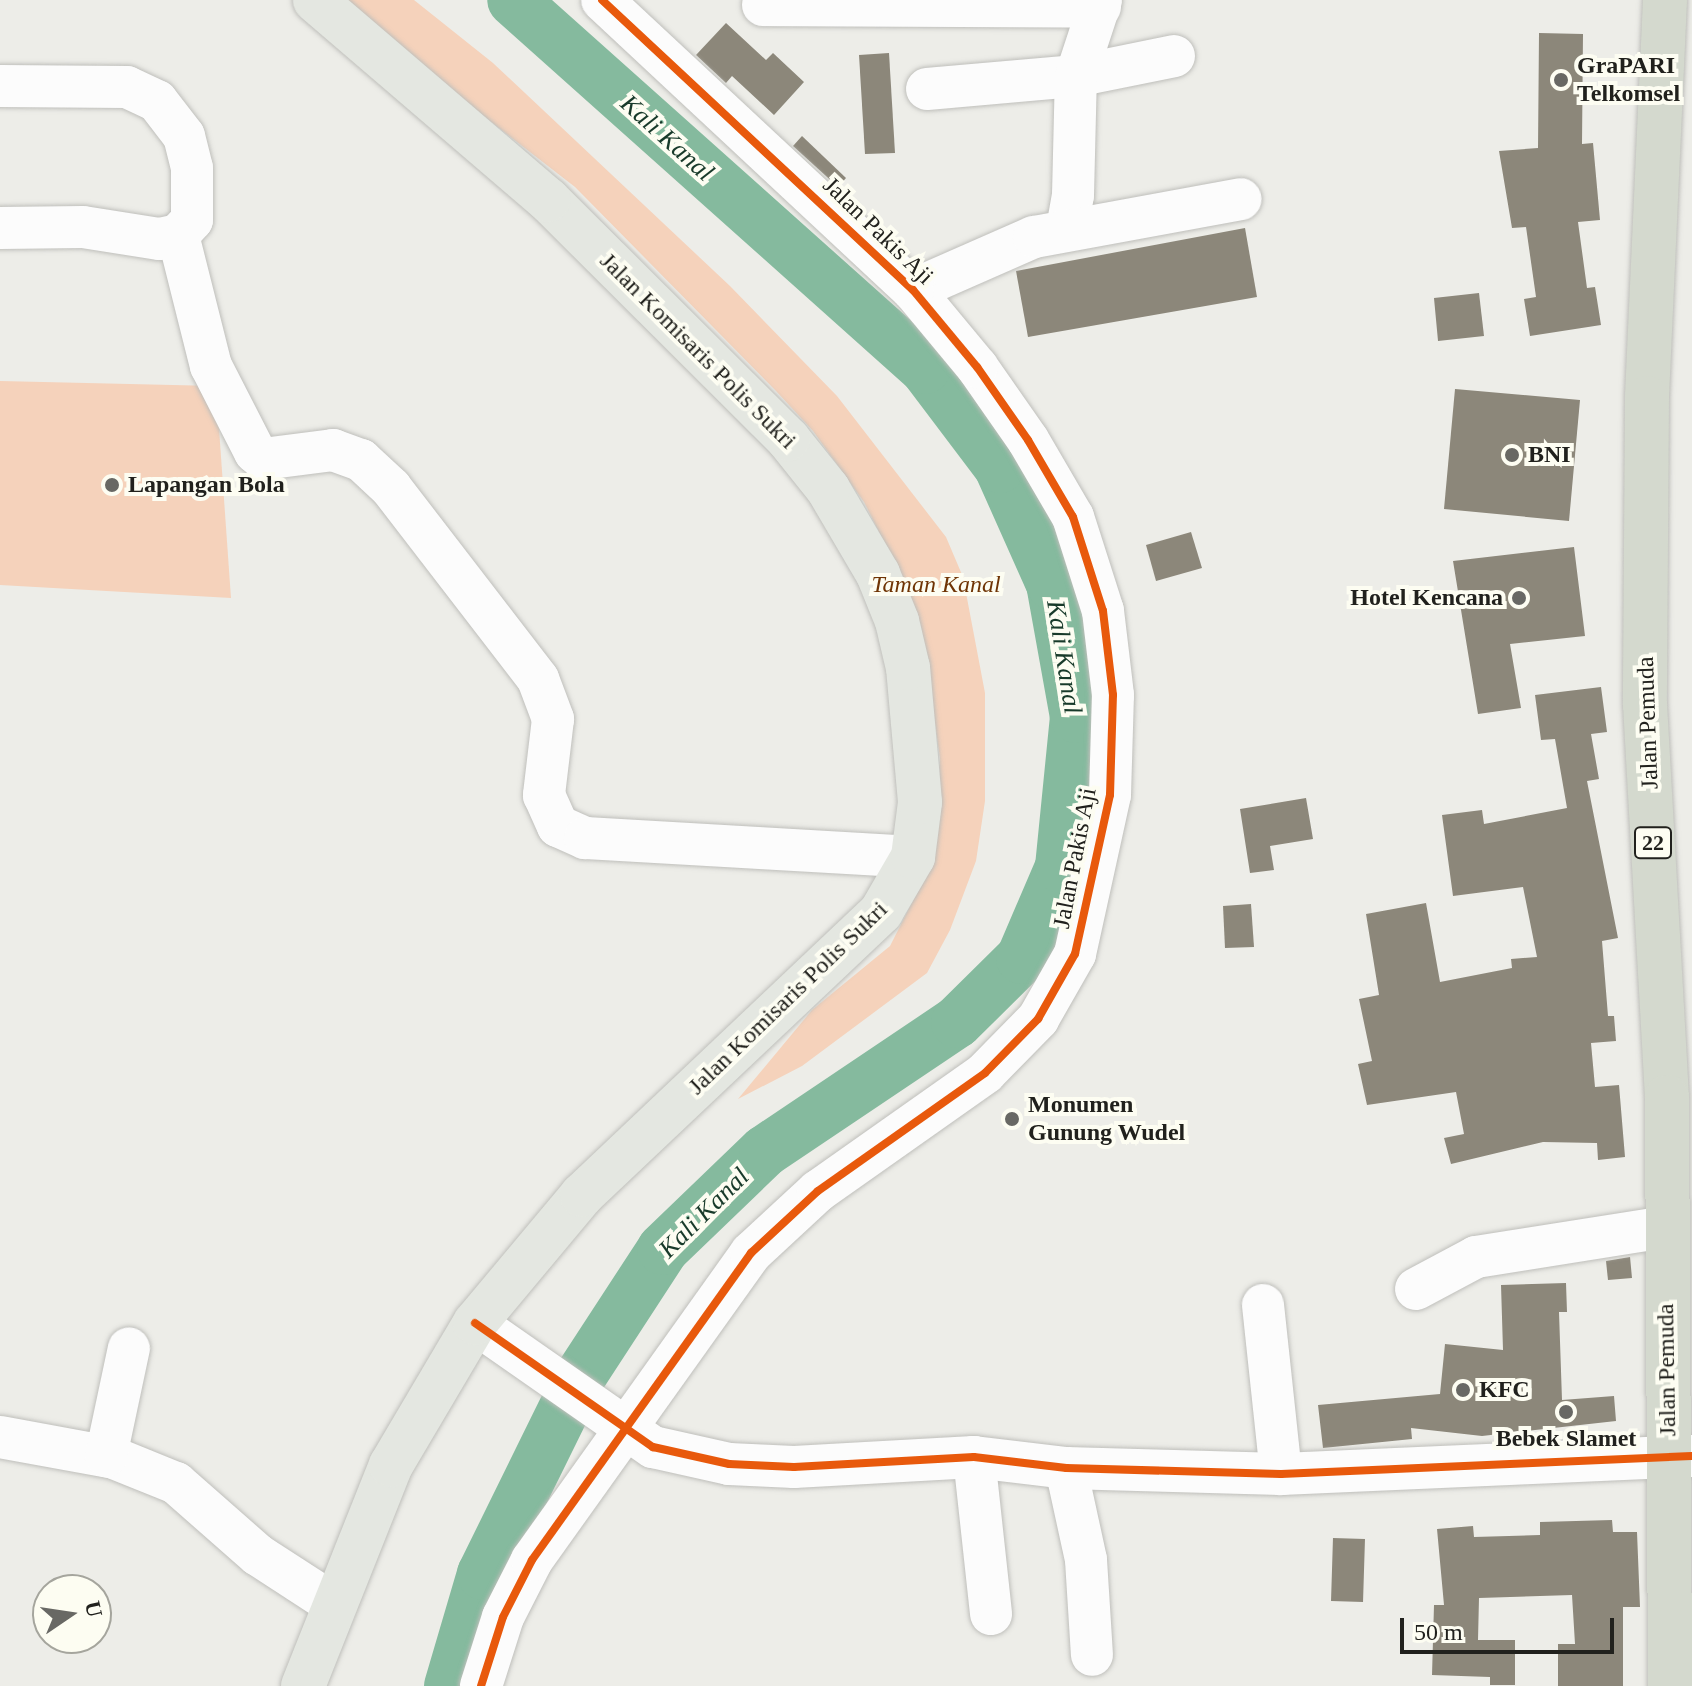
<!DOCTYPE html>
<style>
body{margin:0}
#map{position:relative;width:1692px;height:1686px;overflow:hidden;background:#edede8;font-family:"Times New Roman",serif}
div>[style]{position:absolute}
.green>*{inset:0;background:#f5d2bb}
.river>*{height:52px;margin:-26px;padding:0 26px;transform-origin:26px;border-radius:26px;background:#85ba9e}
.building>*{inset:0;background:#8c877a}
.roads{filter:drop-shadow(0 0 2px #bfbfbb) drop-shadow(0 0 2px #bfbfbb)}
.minor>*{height:42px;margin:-21px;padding:0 21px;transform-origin:21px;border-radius:21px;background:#fcfcfc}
.major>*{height:44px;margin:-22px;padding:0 22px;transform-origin:22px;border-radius:22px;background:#e4e7e1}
.highway>*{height:44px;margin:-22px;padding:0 22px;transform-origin:22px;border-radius:22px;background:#d4d9ce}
.cycleway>*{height:8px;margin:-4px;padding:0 4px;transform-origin:4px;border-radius:4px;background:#e8590c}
.dots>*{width:22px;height:22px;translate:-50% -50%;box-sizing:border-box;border:4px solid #fdfdf2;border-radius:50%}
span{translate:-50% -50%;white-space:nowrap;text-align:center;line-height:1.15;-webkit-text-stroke:8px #fdfdf2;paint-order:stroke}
.shield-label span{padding:2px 6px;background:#fdfdf2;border:2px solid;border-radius:6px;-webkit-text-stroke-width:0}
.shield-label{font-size:22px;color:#21211d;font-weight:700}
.poi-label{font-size:24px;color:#21211d;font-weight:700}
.left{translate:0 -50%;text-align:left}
.right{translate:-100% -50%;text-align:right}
.street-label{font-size:24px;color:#21211d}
.park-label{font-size:24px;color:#6f3405;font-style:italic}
.water-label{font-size:26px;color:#183a2a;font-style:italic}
.north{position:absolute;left:32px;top:1574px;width:80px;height:80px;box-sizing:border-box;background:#fdfdf2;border:2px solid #a5a59d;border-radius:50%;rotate:77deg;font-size:22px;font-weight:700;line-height:32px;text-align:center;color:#21211d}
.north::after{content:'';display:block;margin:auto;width:28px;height:36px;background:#686864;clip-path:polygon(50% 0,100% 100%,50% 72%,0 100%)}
.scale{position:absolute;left:1400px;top:1618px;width:214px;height:36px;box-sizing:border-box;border:4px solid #21211d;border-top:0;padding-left:10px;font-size:24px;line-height:28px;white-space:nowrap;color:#21211d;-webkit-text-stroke:6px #fdfdf2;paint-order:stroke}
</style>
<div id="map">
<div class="green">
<div style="clip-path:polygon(334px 0,414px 0,493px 63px,730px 286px,837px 396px,946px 537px,963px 577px,985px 693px,985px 801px,976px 861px,950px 930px,927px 973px,802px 1066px,738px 1099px,812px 1010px,890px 946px,923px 881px,938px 820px,940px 758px,921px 627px,908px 590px,864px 502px,813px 431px,776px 391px,575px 187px)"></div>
<div style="clip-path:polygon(0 381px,216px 386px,231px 598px,0 585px)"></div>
</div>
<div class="river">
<div style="left:450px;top:1686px;width:117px;rotate:-73.6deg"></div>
<div style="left:483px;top:1574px;width:222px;rotate:-63.8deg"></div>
<div style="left:581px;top:1375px;width:150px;rotate:-56.9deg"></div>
<div style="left:663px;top:1249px;width:141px;rotate:-43.9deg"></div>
<div style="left:765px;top:1151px;width:231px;rotate:-33.9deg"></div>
<div style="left:957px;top:1022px;width:91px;rotate:-44.6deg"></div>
<div style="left:1022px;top:958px;width:99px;rotate:-66.8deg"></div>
<div style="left:1061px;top:867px;width:151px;rotate:-84.3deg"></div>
<div style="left:1076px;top:717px;width:135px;rotate:-100.2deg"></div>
<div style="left:1052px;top:584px;width:128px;rotate:-114deg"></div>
<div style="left:1000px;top:467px;width:124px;rotate:-127.1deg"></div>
<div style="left:925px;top:368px;width:552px;rotate:-138.23deg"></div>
</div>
<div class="building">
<div style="clip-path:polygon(726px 23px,766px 60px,773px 53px,804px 82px,774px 115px,732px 76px,726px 83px,696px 55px)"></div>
<div style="clip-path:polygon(1539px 33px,1583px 34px,1582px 144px,1593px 143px,1600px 220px,1578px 222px,1587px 288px,1595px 287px,1601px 325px,1530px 336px,1524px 299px,1536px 297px,1526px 227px,1512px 228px,1499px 151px,1538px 148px)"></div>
<div style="clip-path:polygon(889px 53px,895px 153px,865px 154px,859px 55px)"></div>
<div style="clip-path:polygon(802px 136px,846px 178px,838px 187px,793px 146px)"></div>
<div style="clip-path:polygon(1245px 228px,1257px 297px,1028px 337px,1016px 271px)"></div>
<div style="clip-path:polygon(1479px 293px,1484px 336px,1438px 341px,1434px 298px)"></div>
<div style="clip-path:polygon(1455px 389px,1580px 400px,1569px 521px,1444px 509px)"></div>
<div style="clip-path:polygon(1191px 532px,1202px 568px,1156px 581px,1146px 545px)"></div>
<div style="clip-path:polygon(1574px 547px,1585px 636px,1510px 644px,1521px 708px,1478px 714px,1453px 561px)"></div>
<div style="clip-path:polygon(1601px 687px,1607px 732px,1591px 734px,1599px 779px,1587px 781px,1618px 938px,1602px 941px,1608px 1016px,1614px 1016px,1616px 1041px,1591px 1043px,1595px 1087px,1619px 1085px,1625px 1157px,1598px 1160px,1597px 1143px,1543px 1142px,1451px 1164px,1444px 1138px,1464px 1134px,1456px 1092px,1367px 1105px,1358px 1064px,1372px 1061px,1359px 999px,1379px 995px,1366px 914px,1426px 903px,1440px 982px,1512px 968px,1511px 959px,1537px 957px,1523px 887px,1453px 896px,1442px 815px,1482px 810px,1484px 824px,1567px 808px,1555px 739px,1541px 740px,1535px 695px)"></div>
<div style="clip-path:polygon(1306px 798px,1313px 839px,1270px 846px,1274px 870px,1250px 873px,1240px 809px)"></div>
<div style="clip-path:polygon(1251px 904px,1254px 947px,1225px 948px,1223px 906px)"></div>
<div style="clip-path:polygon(1630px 1257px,1632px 1278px,1608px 1280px,1606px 1261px)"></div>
<div style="clip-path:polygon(1566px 1283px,1567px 1312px,1559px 1312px,1562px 1400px,1614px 1396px,1616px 1421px,1482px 1436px,1411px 1428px,1412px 1439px,1323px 1448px,1318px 1405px,1440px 1394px,1445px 1344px,1503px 1350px,1501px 1285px)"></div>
<div style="clip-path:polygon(1612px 1520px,1613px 1532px,1637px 1532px,1640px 1607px,1623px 1607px,1623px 1686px,1558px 1686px,1558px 1644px,1575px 1644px,1572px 1595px,1479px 1598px,1478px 1640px,1515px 1640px,1515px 1685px,1490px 1685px,1490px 1677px,1432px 1675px,1434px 1605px,1444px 1605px,1437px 1529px,1473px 1526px,1474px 1537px,1540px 1535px,1540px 1522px)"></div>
<div style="clip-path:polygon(1333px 1538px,1365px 1539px,1363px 1602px,1331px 1601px)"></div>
</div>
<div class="roads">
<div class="minor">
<div style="left:763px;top:5px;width:337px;rotate:0.3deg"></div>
<div style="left:0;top:86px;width:127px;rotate:0.5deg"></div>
<div style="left:127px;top:87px;width:33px;rotate:25deg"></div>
<div style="left:157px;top:101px;width:44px;rotate:52.4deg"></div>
<div style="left:184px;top:136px;width:33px;rotate:76deg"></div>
<div style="left:192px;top:168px;width:52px;rotate:90deg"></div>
<div style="left:192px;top:220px;width:21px;rotate:133deg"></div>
<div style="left:178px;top:235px;width:19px;rotate:168deg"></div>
<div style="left:159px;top:239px;width:77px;rotate:-171deg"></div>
<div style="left:83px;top:227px;width:83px;rotate:179.3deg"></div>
<div style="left:927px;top:89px;width:150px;rotate:-5deg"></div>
<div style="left:1076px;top:76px;width:100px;rotate:-11.5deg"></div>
<div style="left:1067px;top:229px;width:35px;rotate:-80deg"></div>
<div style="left:1073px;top:195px;width:119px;rotate:-88.6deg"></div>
<div style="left:1076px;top:76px;width:80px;rotate:-71.8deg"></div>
<div style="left:178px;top:235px;width:135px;rotate:75.9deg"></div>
<div style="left:211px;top:366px;width:97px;rotate:62.9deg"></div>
<div style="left:255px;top:452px;width:11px;rotate:41deg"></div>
<div style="left:263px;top:459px;width:71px;rotate:-7.3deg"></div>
<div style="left:333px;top:450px;width:30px;rotate:20deg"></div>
<div style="left:361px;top:460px;width:41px;rotate:43deg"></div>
<div style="left:391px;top:488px;width:241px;rotate:52.4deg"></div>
<div style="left:538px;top:679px;width:43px;rotate:69.4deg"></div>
<div style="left:553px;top:719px;width:77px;rotate:96.8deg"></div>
<div style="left:544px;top:795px;width:34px;rotate:66deg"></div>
<div style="left:558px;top:826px;width:30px;rotate:24deg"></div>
<div style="left:585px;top:838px;width:329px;rotate:3.3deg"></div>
<div style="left:913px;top:290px;width:132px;rotate:-23.7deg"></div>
<div style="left:1034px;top:237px;width:210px;rotate:-10.4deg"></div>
<div style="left:1416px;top:1289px;width:68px;rotate:-28.1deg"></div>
<div style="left:1476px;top:1257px;width:191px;rotate:-9deg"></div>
<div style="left:1263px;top:1305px;width:170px;rotate:83.9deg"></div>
<div style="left:475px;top:1323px;width:217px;rotate:34.9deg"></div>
<div style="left:653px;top:1447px;width:78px;rotate:12.6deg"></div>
<div style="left:729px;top:1464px;width:65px;rotate:2.6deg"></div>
<div style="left:794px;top:1467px;width:180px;rotate:-3.2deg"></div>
<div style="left:974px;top:1457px;width:93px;rotate:6.8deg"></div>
<div style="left:1066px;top:1468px;width:215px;rotate:1.6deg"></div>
<div style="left:1281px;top:1474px;width:411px;rotate:-2.5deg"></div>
<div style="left:0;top:1437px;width:116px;rotate:10.4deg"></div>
<div style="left:114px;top:1458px;width:67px;rotate:22deg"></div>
<div style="left:176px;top:1483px;width:109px;rotate:41.3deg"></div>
<div style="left:258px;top:1555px;width:88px;rotate:33deg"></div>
<div style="left:106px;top:1456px;width:110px;rotate:-78deg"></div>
<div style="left:974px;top:1457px;width:158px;rotate:83.8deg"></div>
<div style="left:1066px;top:1468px;width:94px;rotate:77.7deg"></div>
<div style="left:1086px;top:1560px;width:95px;rotate:86.4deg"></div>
<div style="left:481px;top:1686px;width:72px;rotate:-72.3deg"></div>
<div style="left:503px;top:1617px;width:64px;rotate:-63deg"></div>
<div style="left:532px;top:1560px;width:377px;rotate:-54.5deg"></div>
<div style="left:751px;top:1253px;width:91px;rotate:-42.8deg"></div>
<div style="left:818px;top:1191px;width:204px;rotate:-35.2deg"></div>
<div style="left:985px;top:1073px;width:76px;rotate:-45.5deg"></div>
<div style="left:1038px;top:1019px;width:75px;rotate:-60.4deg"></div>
<div style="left:1075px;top:954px;width:163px;rotate:-77.6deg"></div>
<div style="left:1110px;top:795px;width:100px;rotate:-88.3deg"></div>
<div style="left:1113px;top:695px;width:85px;rotate:-96.8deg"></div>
<div style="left:1103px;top:611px;width:99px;rotate:-107.7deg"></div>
<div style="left:1073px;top:517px;width:89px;rotate:-120.3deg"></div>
<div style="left:1028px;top:440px;width:89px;rotate:-124.9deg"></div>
<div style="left:977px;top:367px;width:100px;rotate:-129.7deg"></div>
<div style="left:913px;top:290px;width:425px;rotate:-137deg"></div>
</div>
<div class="major">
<div style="left:303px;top:1686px;width:238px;rotate:-68.3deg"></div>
<div style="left:391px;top:1465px;width:165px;rotate:-59.4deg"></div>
<div style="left:475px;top:1323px;width:167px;rotate:-50.1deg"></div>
<div style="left:582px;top:1195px;width:412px;rotate:-43.4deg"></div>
<div style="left:881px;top:912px;width:64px;rotate:-59.8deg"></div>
<div style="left:913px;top:857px;width:55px;rotate:-82.7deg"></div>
<div style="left:920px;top:802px;width:135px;rotate:-95.1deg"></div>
<div style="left:908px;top:668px;width:48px;rotate:-103.2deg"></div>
<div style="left:897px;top:621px;width:51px;rotate:-112deg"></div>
<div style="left:878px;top:574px;width:99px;rotate:-120.5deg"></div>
<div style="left:828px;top:489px;width:64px;rotate:-128.7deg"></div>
<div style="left:788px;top:439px;width:339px;rotate:-135.1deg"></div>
<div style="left:548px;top:200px;width:307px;rotate:-139.4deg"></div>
</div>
<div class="highway">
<div style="left:1665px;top:0;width:398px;rotate:92.6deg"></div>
<div style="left:1647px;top:398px;width:306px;rotate:90.4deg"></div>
<div style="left:1645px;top:704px;width:394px;rotate:86.8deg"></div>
<div style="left:1667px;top:1097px;width:589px;rotate:89.71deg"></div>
</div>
</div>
<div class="cycleway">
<div style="left:475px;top:1323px;width:217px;rotate:34.9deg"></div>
<div style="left:653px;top:1447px;width:78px;rotate:12.6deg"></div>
<div style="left:729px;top:1464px;width:65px;rotate:2.6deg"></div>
<div style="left:794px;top:1467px;width:180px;rotate:-3.2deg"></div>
<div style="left:974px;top:1457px;width:93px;rotate:6.8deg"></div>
<div style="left:1066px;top:1468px;width:215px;rotate:1.6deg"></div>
<div style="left:1281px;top:1474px;width:411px;rotate:-2.5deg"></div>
<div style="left:481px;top:1686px;width:72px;rotate:-72.3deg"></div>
<div style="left:503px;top:1617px;width:64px;rotate:-63deg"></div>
<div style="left:532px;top:1560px;width:377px;rotate:-54.5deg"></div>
<div style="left:751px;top:1253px;width:91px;rotate:-42.8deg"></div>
<div style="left:818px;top:1191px;width:204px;rotate:-35.2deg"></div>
<div style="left:985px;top:1073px;width:76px;rotate:-45.5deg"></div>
<div style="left:1038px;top:1019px;width:75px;rotate:-60.4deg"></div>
<div style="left:1075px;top:954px;width:163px;rotate:-77.6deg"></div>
<div style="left:1110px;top:795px;width:100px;rotate:-88.3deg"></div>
<div style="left:1113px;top:695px;width:85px;rotate:-96.8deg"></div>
<div style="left:1103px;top:611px;width:99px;rotate:-107.7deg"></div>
<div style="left:1073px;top:517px;width:89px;rotate:-120.3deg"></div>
<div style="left:1028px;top:440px;width:89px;rotate:-124.9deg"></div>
<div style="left:977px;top:367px;width:100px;rotate:-129.7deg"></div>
<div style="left:913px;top:290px;width:425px;rotate:-137deg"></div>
</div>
<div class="dots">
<div style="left:1561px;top:80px;background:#686864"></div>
<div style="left:1512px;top:455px;background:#686864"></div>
<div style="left:112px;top:485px;background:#686864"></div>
<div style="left:1519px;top:598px;background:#686864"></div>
<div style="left:1012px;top:1119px;background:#686864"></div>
<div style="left:1463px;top:1390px;background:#686864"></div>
<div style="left:1566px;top:1412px;background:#686864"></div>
</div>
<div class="shield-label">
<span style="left:1653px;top:843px">22</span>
</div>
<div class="poi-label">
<span class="left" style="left:1577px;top:80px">GraPARI<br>Telkomsel</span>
<span class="left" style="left:1528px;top:455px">BNI</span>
<span class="left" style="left:128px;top:485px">Lapangan Bola</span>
<span class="right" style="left:1503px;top:598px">Hotel Kencana</span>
<span class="left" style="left:1028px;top:1119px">Monumen<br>Gunung Wudel</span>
<span class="left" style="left:1479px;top:1390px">KFC</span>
<span style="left:1566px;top:1439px">Bebek Slamet</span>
</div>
<div class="street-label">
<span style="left:878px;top:231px;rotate:44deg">Jalan Pakis Aji</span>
<span style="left:698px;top:351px;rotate:45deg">Jalan Komisaris Polis Sukri</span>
<span style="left:1648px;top:723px;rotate:-92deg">Jalan Pemuda</span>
<span style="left:1075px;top:858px;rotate:-79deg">Jalan Pakis Aji</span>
<span style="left:788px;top:998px;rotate:-44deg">Jalan Komisaris Polis Sukri</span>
<span style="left:1667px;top:1370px;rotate:-91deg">Jalan Pemuda</span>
</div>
<div class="park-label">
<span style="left:936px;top:585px">Taman Kanal</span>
</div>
<div class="water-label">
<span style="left:667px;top:138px;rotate:42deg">Kali Kanal</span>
<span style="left:1064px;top:657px;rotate:81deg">Kali Kanal</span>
<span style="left:704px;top:1213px;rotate:-45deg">Kali Kanal</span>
</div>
<div class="north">U</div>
<div class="scale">50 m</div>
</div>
